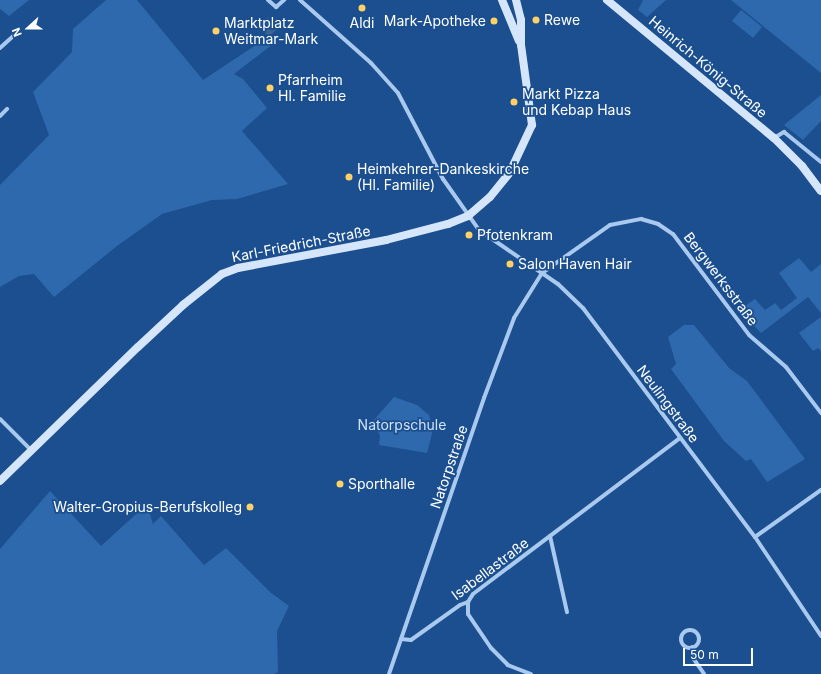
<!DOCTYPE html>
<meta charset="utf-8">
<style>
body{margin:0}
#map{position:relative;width:821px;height:674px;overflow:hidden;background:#1b4f8f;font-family:Inter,sans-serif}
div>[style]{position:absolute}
.green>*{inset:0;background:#2e69ad}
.water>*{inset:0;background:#3c6290}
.street>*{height:4px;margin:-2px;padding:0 2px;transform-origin:2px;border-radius:2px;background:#a9c9ee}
.street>.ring{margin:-2px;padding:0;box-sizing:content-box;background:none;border:4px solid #a9c9ee;border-radius:50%}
.secondary>*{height:8px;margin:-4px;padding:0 4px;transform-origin:4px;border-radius:4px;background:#d6e6fa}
.dots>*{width:11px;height:11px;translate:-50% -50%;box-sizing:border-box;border:2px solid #1b4f8f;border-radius:50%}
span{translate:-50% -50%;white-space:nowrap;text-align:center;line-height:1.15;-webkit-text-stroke:3.5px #1b4f8f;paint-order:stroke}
.poi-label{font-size:14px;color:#fff}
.left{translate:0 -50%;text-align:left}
.right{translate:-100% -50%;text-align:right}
.street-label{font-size:14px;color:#fff}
.park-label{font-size:14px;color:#cfe3fa}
.north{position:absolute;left:8px;top:8px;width:40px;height:40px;-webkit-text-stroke:3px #1b4f8f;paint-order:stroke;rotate:249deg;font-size:11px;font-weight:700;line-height:16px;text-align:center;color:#fff}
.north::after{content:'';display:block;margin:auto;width:14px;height:18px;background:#fff;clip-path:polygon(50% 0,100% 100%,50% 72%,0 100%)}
.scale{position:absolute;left:683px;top:648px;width:70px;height:18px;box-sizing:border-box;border:2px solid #fff;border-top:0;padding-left:5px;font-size:12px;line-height:14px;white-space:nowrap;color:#fff;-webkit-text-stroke:3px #1b4f8f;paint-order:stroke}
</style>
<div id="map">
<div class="green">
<div style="clip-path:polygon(0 0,29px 0,9px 16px,0 9px)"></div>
<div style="clip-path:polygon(106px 0,137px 0,203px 80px,265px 39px,277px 41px,234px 74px,243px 79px,267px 108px,242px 131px,288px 184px,237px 199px,212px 200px,162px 214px,117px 246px,54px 297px,34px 274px,19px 276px,0 287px,0 185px,49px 135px,33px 92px,72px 52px,73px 29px)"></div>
<div style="clip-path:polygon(643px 0,666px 0,647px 17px,638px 10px)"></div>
<div style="clip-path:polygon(731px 0,821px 0,821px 73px)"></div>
<div style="clip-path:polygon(741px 10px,762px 27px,753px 38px,732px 21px)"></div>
<div style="clip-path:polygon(821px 95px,821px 121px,803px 140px,784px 125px)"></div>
<div style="clip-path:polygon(799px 258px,811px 272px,821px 264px,821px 313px,808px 297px,761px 333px,739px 310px,755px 299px,765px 310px,775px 303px,781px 310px,797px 298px,779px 273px)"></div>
<div style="clip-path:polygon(821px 317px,821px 351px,818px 348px,813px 351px,799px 333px)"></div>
<div style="clip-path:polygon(684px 325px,694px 325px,729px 368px,747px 381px,805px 459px,767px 482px,751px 459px,746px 461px,724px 441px,671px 369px,676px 364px,668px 337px)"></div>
<div style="clip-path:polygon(394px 397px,417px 405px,429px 415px,433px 430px,427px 453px,379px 445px,380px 436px,373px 421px)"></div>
<div style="clip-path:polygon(50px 491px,101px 546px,147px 504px,153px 524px,161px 516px,204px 565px,226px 548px,270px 592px,289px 606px,277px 631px,278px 672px,274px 674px,0 674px,0 549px)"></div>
</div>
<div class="water">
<div style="clip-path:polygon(268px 17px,278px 28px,269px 37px,258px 26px)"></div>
</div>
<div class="street">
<div style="left:268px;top:0;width:11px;rotate:41deg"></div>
<div style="left:276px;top:7px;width:11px;rotate:-41deg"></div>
<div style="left:300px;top:0;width:95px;rotate:41.6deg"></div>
<div style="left:371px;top:63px;width:40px;rotate:48deg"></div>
<div style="left:398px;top:93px;width:97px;rotate:62.4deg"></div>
<div style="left:443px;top:179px;width:62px;rotate:54.8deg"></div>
<div style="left:479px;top:230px;width:96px;rotate:34.4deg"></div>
<div style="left:558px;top:284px;width:35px;rotate:44deg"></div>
<div style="left:583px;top:308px;width:286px;rotate:53.1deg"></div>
<div style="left:755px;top:537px;width:119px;rotate:56.3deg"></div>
<div style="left:0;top:48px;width:25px;rotate:-42deg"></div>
<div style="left:0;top:116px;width:10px;rotate:-45deg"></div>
<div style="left:774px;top:138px;width:12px;rotate:-31deg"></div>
<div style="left:784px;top:132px;width:48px;rotate:39deg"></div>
<div style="left:0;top:419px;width:45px;rotate:45deg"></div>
<div style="left:550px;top:536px;width:78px;rotate:77.4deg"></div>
<div style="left:755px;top:537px;width:81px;rotate:-35.5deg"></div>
<div class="ring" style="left:681px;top:630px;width:14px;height:14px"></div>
<div style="left:401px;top:639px;width:10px;rotate:6deg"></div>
<div style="left:411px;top:640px;width:60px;rotate:-35.5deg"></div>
<div style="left:460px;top:605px;width:9px;rotate:-21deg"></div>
<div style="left:692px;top:647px;width:11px;rotate:85deg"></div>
<div style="left:693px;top:658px;width:19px;rotate:55deg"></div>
<div style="left:389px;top:674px;width:292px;rotate:-71deg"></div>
<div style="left:484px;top:398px;width:85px;rotate:-69.4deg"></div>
<div style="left:514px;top:318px;width:53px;rotate:-58.1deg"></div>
<div style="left:542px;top:273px;width:83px;rotate:-35.2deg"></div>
<div style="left:610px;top:225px;width:32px;rotate:-11deg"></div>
<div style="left:641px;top:219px;width:18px;rotate:16deg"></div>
<div style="left:658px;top:224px;width:18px;rotate:34deg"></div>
<div style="left:673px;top:234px;width:126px;rotate:53deg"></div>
<div style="left:749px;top:335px;width:49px;rotate:40.9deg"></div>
<div style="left:786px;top:367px;width:58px;rotate:52.7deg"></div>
<div style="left:531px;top:674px;width:25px;rotate:-159deg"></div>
<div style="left:508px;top:665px;width:24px;rotate:-135deg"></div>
<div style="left:491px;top:648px;width:41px;rotate:-124.1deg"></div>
<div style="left:468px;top:614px;width:12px;rotate:-90deg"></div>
<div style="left:468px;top:602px;width:9px;rotate:-58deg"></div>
<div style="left:473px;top:594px;width:259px;rotate:-37deg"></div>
</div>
<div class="secondary">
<div style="left:502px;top:0;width:44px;rotate:67.5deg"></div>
<div style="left:607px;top:0;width:217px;rotate:39.6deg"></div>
<div style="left:774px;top:138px;width:40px;rotate:45deg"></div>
<div style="left:802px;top:166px;width:31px;rotate:53deg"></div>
<div style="left:0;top:481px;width:192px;rotate:-44.2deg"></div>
<div style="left:138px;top:347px;width:62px;rotate:-43deg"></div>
<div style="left:183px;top:305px;width:50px;rotate:-38.5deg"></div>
<div style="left:222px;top:274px;width:17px;rotate:-21deg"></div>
<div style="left:238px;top:268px;width:151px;rotate:-10.7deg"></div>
<div style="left:386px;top:240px;width:64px;rotate:-14.5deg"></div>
<div style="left:448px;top:224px;width:22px;rotate:-22deg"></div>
<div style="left:468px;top:216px;width:29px;rotate:-41deg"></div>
<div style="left:490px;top:197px;width:32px;rotate:-51deg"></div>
<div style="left:510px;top:172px;width:52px;rotate:-64.9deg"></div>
<div style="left:532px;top:125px;width:81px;rotate:-97.8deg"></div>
<div style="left:521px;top:45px;width:25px;rotate:-90deg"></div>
<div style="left:521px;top:20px;width:21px;rotate:-104deg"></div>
</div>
<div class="dots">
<div style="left:362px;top:8px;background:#ffd166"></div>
<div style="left:536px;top:20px;background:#ffd166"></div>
<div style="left:494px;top:21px;background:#ffd166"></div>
<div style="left:216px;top:31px;background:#ffd166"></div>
<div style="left:270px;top:88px;background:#ffd166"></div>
<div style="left:514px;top:102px;background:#ffd166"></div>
<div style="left:349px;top:177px;background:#ffd166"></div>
<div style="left:469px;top:235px;background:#ffd166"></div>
<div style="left:510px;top:264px;background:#ffd166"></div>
<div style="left:340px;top:484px;background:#ffd166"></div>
<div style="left:250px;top:507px;background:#ffd166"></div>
</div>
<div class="poi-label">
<span class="left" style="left:544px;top:20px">Rewe</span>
<span class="right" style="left:486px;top:21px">Mark-Apotheke</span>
<span class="left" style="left:224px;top:31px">Marktplatz<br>Weitmar-Mark</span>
<span style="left:362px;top:23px">Aldi</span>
<span class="left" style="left:278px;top:88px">Pfarrheim<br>Hl. Familie</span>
<span class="left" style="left:522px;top:102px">Markt Pizza<br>und Kebap Haus</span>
<span class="left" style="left:357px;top:177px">Heimkehrer-Dankeskirche<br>(Hl. Familie)</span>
<span class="left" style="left:477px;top:235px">Pfotenkram</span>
<span class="left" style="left:518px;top:264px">Salon Haven Hair</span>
<span class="left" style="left:348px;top:484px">Sporthalle</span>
<span class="right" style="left:242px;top:507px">Walter-Gropius-Berufskolleg</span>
</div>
<div class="street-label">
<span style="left:708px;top:67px;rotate:40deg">Heinrich-König-Straße</span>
<span style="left:301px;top:244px;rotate:-11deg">Karl-Friedrich-Straße</span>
<span style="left:721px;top:279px;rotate:53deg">Bergwerksstraße</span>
<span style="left:668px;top:404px;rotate:53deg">Neulingstraße</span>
<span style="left:449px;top:467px;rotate:-71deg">Natorpstraße</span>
<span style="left:490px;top:569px;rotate:-37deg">Isabellastraße</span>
</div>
<div class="park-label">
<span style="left:402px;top:425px">Natorpschule</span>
</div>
<div class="north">N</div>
<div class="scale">50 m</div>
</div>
